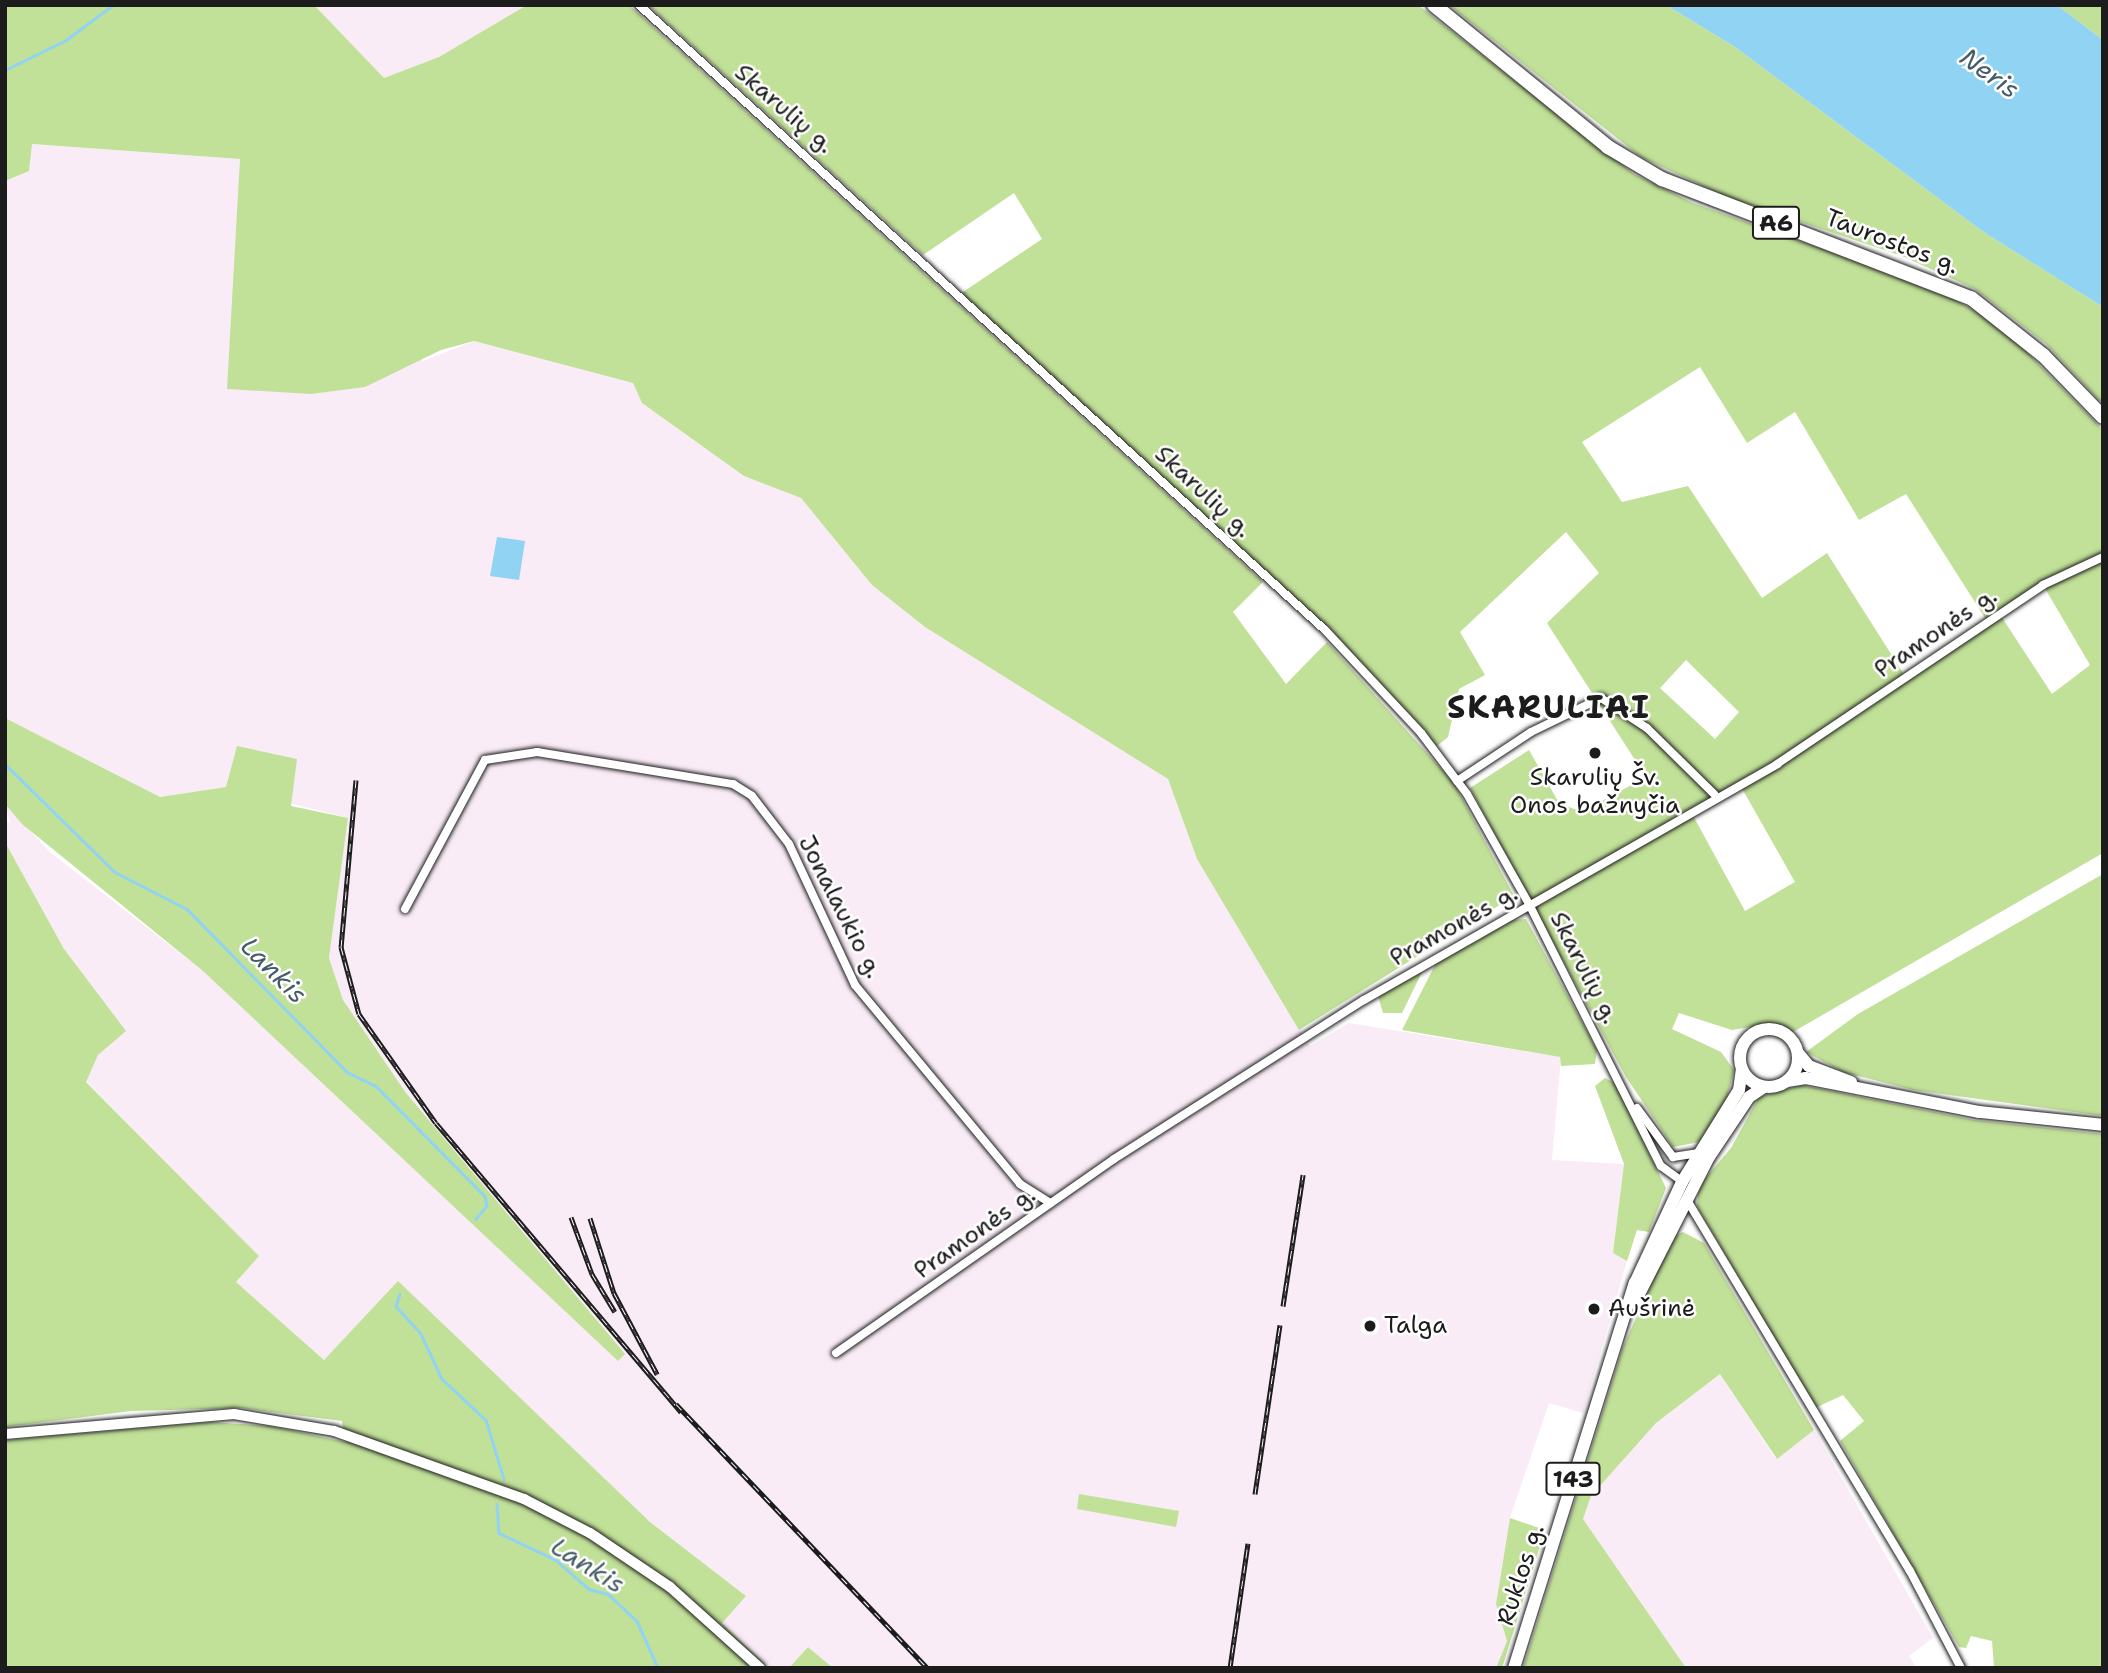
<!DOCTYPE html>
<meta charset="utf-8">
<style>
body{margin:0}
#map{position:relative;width:2108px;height:1673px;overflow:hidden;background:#fff;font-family:"Shantell Sans",sans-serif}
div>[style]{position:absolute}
.built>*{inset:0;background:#f9ecf6}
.green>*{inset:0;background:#c1e098}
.water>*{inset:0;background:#91d3f3}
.stream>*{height:2.5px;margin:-1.25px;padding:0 1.25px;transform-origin:1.25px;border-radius:1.25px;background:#91d3f3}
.roads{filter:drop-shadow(0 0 2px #1c1c1c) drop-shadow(0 0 2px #1c1c1c)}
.street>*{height:8px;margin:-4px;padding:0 4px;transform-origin:4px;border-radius:4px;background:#fff}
.secondary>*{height:10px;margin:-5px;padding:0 5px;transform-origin:5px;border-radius:5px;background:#fff}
.primary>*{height:12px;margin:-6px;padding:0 6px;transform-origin:6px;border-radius:6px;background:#fff}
.primary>.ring{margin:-6px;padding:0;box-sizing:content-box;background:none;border:12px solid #fff;border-radius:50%}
.highway>*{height:14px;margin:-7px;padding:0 7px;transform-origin:7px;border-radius:7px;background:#fff}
.rail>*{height:5px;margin-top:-2.5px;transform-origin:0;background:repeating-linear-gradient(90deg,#fff 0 8px,#1c1c1c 0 16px);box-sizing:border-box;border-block:2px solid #1c1c1c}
.dots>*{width:19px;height:19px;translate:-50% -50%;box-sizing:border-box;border:4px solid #fff;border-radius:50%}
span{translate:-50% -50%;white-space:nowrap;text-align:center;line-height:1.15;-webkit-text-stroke:5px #fff;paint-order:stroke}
.shield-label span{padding:2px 5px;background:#fff;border:2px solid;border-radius:5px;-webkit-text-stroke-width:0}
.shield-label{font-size:23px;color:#1c1c1c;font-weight:700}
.street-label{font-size:24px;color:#1c1c1c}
.poi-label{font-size:24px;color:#1c1c1c}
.left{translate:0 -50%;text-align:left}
.water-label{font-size:26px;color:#455c67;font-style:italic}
.district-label{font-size:32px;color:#1c1c1c;font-weight:700;letter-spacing:2px}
.frame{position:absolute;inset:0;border:7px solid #1c1c1c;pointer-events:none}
</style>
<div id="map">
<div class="built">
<div style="clip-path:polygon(314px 5px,527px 5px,439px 57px,384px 78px)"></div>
<div style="clip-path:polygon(31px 144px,240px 159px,238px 213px,423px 361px,474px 341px,633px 383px,642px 403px,744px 476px,801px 498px,872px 585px,925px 627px,1168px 779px,1197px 859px,1310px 1046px,1349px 1023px,1561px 1057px,1552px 1160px,1624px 1164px,1613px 1253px,1627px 1261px,1583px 1413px,1549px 1403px,1510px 1518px,1496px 1604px,1507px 1641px,1496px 1668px,833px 1668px,808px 1647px,789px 1668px,769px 1668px,721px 1623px,746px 1596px,650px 1522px,398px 1282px,324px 1360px,236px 1282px,259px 1256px,86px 1081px,98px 1055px,125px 1031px,64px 949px,5px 842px,5px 820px,10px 823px,5px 804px,50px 852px,203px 971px,618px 1361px,406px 1093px,343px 1000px,329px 958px,348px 818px,226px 787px,160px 797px,5px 718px,5px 181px,29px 171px)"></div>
<div style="clip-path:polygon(1720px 1374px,1776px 1459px,1814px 1430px,1933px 1638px,1909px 1656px,1917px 1668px,1686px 1668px,1583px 1519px,1591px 1496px,1656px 1423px)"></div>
</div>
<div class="green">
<div style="clip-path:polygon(5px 5px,314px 5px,384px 78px,439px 57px,527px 5px,629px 5px,1263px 582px,1233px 612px,1286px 684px,1327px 642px,1454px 783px,1514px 896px,1299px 1030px,1197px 859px,1168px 779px,925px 627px,872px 585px,801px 498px,744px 476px,642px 403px,633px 383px,474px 341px,441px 350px,365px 387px,311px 394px,227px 389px,240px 159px,32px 144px,29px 171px,5px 181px)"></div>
<div style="clip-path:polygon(evenodd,648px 5px,1418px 5px,1634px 174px,1693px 203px,1938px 290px,1980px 314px,2015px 340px,2103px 430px,2103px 853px,1793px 1032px,1774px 1023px,1732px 1030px,1679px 1013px,1672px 1029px,1721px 1052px,1734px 1070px,1727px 1098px,1699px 1142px,1673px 1147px,1626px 1077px,1470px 788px,1529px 750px,1559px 803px,1582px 812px,1646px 777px,1547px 623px,1599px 573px,1566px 532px,1460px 632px,1485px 675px,1459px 689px,1448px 737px,1437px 746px,1356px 658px,960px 294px,1042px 239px,1014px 193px,923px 255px,648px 5px,1700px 367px,1747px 443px,1795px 412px,1859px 520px,1906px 494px,1987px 621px,1905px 676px,1827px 553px,1762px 598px,1688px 486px,1622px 502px,1582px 442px,1700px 367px,648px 5px,2043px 585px,2090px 665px,2052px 694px,1999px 613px,2043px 585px,648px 5px,1686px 660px,1739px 712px,1715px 739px,1660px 688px,1686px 660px,648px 5px,1740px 785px,1795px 882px,1745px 911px,1690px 810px,1740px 785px)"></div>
<div style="clip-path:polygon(1449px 5px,1666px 5px,1735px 47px,1985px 233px,2103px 307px,2103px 404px,2046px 344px,1975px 289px,1902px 256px,1727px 197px,1641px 157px)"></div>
<div style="clip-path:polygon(2057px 5px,2103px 5px,2103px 40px)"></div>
<div style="clip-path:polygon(5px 718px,160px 797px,226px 787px,237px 746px,297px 759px,291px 806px,348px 818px,329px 958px,343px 1000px,406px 1093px,625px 1354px,618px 1361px,203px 971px,22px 824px,5px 804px)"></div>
<div style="clip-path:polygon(5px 842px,64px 949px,126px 1031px,98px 1055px,86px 1082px,259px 1256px,236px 1282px,324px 1360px,398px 1281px,650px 1522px,746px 1596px,722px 1623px,769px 1668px,5px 1668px,5px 1440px,210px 1422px,271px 1426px,345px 1442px,342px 1421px,241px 1408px,131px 1411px,5px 1427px)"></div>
<div style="clip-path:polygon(2103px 874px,2103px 1116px,1913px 1090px,1843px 1072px,1806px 1052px,1858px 1014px)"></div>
<div style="clip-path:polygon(1526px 919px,1597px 1050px,1595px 1064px,1561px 1066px,1560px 1057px,1402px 1030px,1438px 959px,1510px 920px)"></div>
<div style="clip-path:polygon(1423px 970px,1402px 1013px,1383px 1013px,1378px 996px)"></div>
<div style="clip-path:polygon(1605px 1078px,1615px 1083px,1666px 1188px,1649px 1232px,1637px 1230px,1627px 1261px,1613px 1253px,1624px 1164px,1595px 1086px)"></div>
<div style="clip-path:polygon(1801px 1085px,1974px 1120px,2103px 1134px,2103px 1668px,1994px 1668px,1992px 1641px,1971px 1636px,1966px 1648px,1959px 1647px,1840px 1441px,1864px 1421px,1843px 1395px,1815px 1408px,1697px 1206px,1699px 1186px,1731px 1148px,1759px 1097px)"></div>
<div style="clip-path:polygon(1683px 1232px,1704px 1243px,1814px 1430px,1777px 1459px,1720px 1374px,1656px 1423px,1591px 1496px,1583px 1519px,1686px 1668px,1523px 1668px,1623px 1347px,1672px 1237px)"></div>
<div style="clip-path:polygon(1079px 1494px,1179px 1511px,1176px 1527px,1077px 1509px)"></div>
<div style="clip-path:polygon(1510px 1518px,1545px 1530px,1502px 1668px,1496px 1668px,1507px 1641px,1496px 1604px)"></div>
<div style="clip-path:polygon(808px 1647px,833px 1668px,789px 1668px)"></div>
</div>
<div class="water">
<div style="clip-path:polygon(1666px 5px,2057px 5px,2103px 40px,2103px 307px,1985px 233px,1735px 47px)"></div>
<div style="clip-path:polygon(497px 537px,525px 541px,519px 580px,490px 576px)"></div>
</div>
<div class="stream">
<div style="left:5px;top:70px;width:68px;rotate:-26.2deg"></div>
<div style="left:66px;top:40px;width:59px;rotate:-36.7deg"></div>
<div style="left:5px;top:764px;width:154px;rotate:44.5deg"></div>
<div style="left:115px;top:872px;width:81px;rotate:27.2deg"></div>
<div style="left:187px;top:909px;width:228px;rotate:45.5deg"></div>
<div style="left:347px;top:1072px;width:32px;rotate:26deg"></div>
<div style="left:376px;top:1086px;width:155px;rotate:45.3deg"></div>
<div style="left:485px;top:1196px;width:10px;rotate:79deg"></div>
<div style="left:487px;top:1206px;width:17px;rotate:130deg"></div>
<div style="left:400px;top:1294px;width:13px;rotate:108deg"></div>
<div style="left:396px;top:1306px;width:38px;rotate:48deg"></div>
<div style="left:421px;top:1334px;width:50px;rotate:65deg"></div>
<div style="left:442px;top:1379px;width:60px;rotate:43deg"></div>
<div style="left:486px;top:1420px;width:62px;rotate:73deg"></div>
<div style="left:497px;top:1504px;width:29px;rotate:86deg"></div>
<div style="left:499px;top:1533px;width:63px;rotate:25.3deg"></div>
<div style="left:556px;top:1560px;width:44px;rotate:41.3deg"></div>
<div style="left:589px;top:1589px;width:20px;rotate:15deg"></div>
<div style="left:608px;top:1594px;width:40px;rotate:43deg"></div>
<div style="left:637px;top:1621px;width:51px;rotate:65.9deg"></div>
</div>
<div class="roads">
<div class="street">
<div style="left:639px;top:5px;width:928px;rotate:42.34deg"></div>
<div style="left:1325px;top:630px;width:141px;rotate:47deg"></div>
<div style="left:1421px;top:733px;width:76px;rotate:53deg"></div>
<div style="left:1467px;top:794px;width:129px;rotate:60.6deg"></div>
<div style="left:1530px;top:906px;width:291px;rotate:63.3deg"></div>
<div style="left:1661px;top:1166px;width:27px;rotate:36deg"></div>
<div style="left:1457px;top:781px;width:89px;rotate:-33.5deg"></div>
<div style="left:1531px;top:732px;width:78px;rotate:-25.9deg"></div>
<div style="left:1601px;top:698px;width:55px;rotate:33.1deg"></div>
<div style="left:1647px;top:728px;width:95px;rotate:44.6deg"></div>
<div style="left:405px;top:909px;width:169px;rotate:-61.8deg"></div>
<div style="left:485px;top:760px;width:53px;rotate:-8.7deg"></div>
<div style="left:537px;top:752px;width:199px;rotate:9.3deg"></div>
<div style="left:733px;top:784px;width:22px;rotate:32deg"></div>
<div style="left:752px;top:796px;width:61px;rotate:52.4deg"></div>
<div style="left:789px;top:844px;width:156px;rotate:64.9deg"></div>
<div style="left:855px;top:985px;width:259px;rotate:50.3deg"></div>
<div style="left:1020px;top:1184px;width:36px;rotate:32deg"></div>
<div style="left:1637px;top:1108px;width:61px;rotate:53.7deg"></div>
<div style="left:1673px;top:1157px;width:26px;rotate:-9deg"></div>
<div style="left:1687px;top:1200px;width:433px;rotate:59deg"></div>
<div style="left:1910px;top:1571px;width:110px;rotate:62.3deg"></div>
<div style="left:836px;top:1353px;width:339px;rotate:-34.9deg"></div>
<div style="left:1114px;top:1159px;width:296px;rotate:-32.5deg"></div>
<div style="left:1364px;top:1000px;width:476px;rotate:-29.7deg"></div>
<div style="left:1777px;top:764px;width:321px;rotate:-33.9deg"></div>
<div style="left:2043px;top:585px;width:66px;rotate:-25deg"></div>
</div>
<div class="secondary">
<div style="left:5px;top:1434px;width:230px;rotate:-5deg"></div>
<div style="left:234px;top:1414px;width:101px;rotate:9.6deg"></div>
<div style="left:334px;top:1431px;width:202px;rotate:19.7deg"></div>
<div style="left:524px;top:1499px;width:74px;rotate:27.3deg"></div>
<div style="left:590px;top:1533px;width:97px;rotate:34deg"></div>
<div style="left:670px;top:1587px;width:121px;rotate:42deg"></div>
</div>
<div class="primary">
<div class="ring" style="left:1740px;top:1029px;width:46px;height:46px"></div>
<div style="left:1798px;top:1053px;width:17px;rotate:50deg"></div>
<div style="left:1809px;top:1066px;width:45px;rotate:20.9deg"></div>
<div style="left:1787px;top:1081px;width:19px;rotate:-9deg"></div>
<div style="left:1806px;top:1078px;width:177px;rotate:11.1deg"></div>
<div style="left:1980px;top:1112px;width:124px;rotate:6deg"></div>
<div style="left:1636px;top:1300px;width:161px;rotate:-63deg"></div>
<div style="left:1709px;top:1157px;width:72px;rotate:-56.3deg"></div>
<div style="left:1749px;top:1097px;width:18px;rotate:-34deg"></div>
<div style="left:1514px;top:1668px;width:404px;rotate:-72.6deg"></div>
<div style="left:1635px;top:1283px;width:111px;rotate:-65deg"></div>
<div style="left:1682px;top:1182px;width:108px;rotate:-58.2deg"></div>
<div style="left:1739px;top:1090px;width:21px;rotate:-82deg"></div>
</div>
<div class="highway">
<div style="left:1434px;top:5px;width:225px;rotate:39.2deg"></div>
<div style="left:1608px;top:147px;width:63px;rotate:30.7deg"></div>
<div style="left:1662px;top:179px;width:331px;rotate:21.1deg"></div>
<div style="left:1971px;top:298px;width:92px;rotate:38.4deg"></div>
<div style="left:2043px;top:355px;width:86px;rotate:45.9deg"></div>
</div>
</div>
<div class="rail">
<div style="left:356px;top:780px;width:168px;rotate:95.1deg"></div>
<div style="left:341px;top:947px;width:69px;rotate:75deg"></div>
<div style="left:359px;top:1014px;width:133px;rotate:54.8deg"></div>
<div style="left:436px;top:1123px;width:379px;rotate:49.7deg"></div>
<div style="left:571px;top:1217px;width:61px;rotate:69.8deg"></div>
<div style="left:592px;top:1274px;width:44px;rotate:58.8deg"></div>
<div style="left:590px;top:1218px;width:79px;rotate:72.3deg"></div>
<div style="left:614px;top:1293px;width:92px;rotate:62deg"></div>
<div style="left:1283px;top:1306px;width:133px;rotate:-81.3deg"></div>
<div style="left:676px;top:1404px;width:364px;rotate:46.4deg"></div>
<div style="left:1255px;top:1494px;width:171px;rotate:-81.6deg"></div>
<div style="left:1230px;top:1668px;width:126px;rotate:-81.8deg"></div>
</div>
<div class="dots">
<div style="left:1595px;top:753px;background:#1c1c1c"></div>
<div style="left:1594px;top:1309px;background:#1c1c1c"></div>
<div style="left:1370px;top:1326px;background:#1c1c1c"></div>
</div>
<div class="shield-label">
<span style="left:1776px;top:223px">A6</span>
<span style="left:1573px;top:1479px">143</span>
</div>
<div class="street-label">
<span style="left:784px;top:109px;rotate:41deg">Skarulių g.</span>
<span style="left:1892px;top:242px;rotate:21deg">Taurostos g.</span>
<span style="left:1203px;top:492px;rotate:43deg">Skarulių g.</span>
<span style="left:1936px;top:633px;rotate:-34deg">Pramonės g.</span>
<span style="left:840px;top:907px;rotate:63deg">Jonalaukio g.</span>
<span style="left:1454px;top:926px;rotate:-29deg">Pramonės g.</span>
<span style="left:1584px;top:968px;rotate:63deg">Skarulių g.</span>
<span style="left:975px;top:1233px;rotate:-35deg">Pramonės g.</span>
<span style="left:1521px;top:1575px;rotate:-72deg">Ruklos g.</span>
</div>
<div class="poi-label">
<span style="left:1595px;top:792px">Skarulių Šv.<br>Onos bažnyčia</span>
<span class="left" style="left:1608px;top:1309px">Aušrinė</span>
<span class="left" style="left:1384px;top:1326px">Talga</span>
</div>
<div class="water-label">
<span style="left:1990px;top:73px;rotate:36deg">Neris</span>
<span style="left:274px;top:970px;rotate:45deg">Lankis</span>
<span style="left:588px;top:1565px;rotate:32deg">Lankis</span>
</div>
<div class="district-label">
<span style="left:1549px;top:707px">SKARULIAI</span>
</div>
<div class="frame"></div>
</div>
